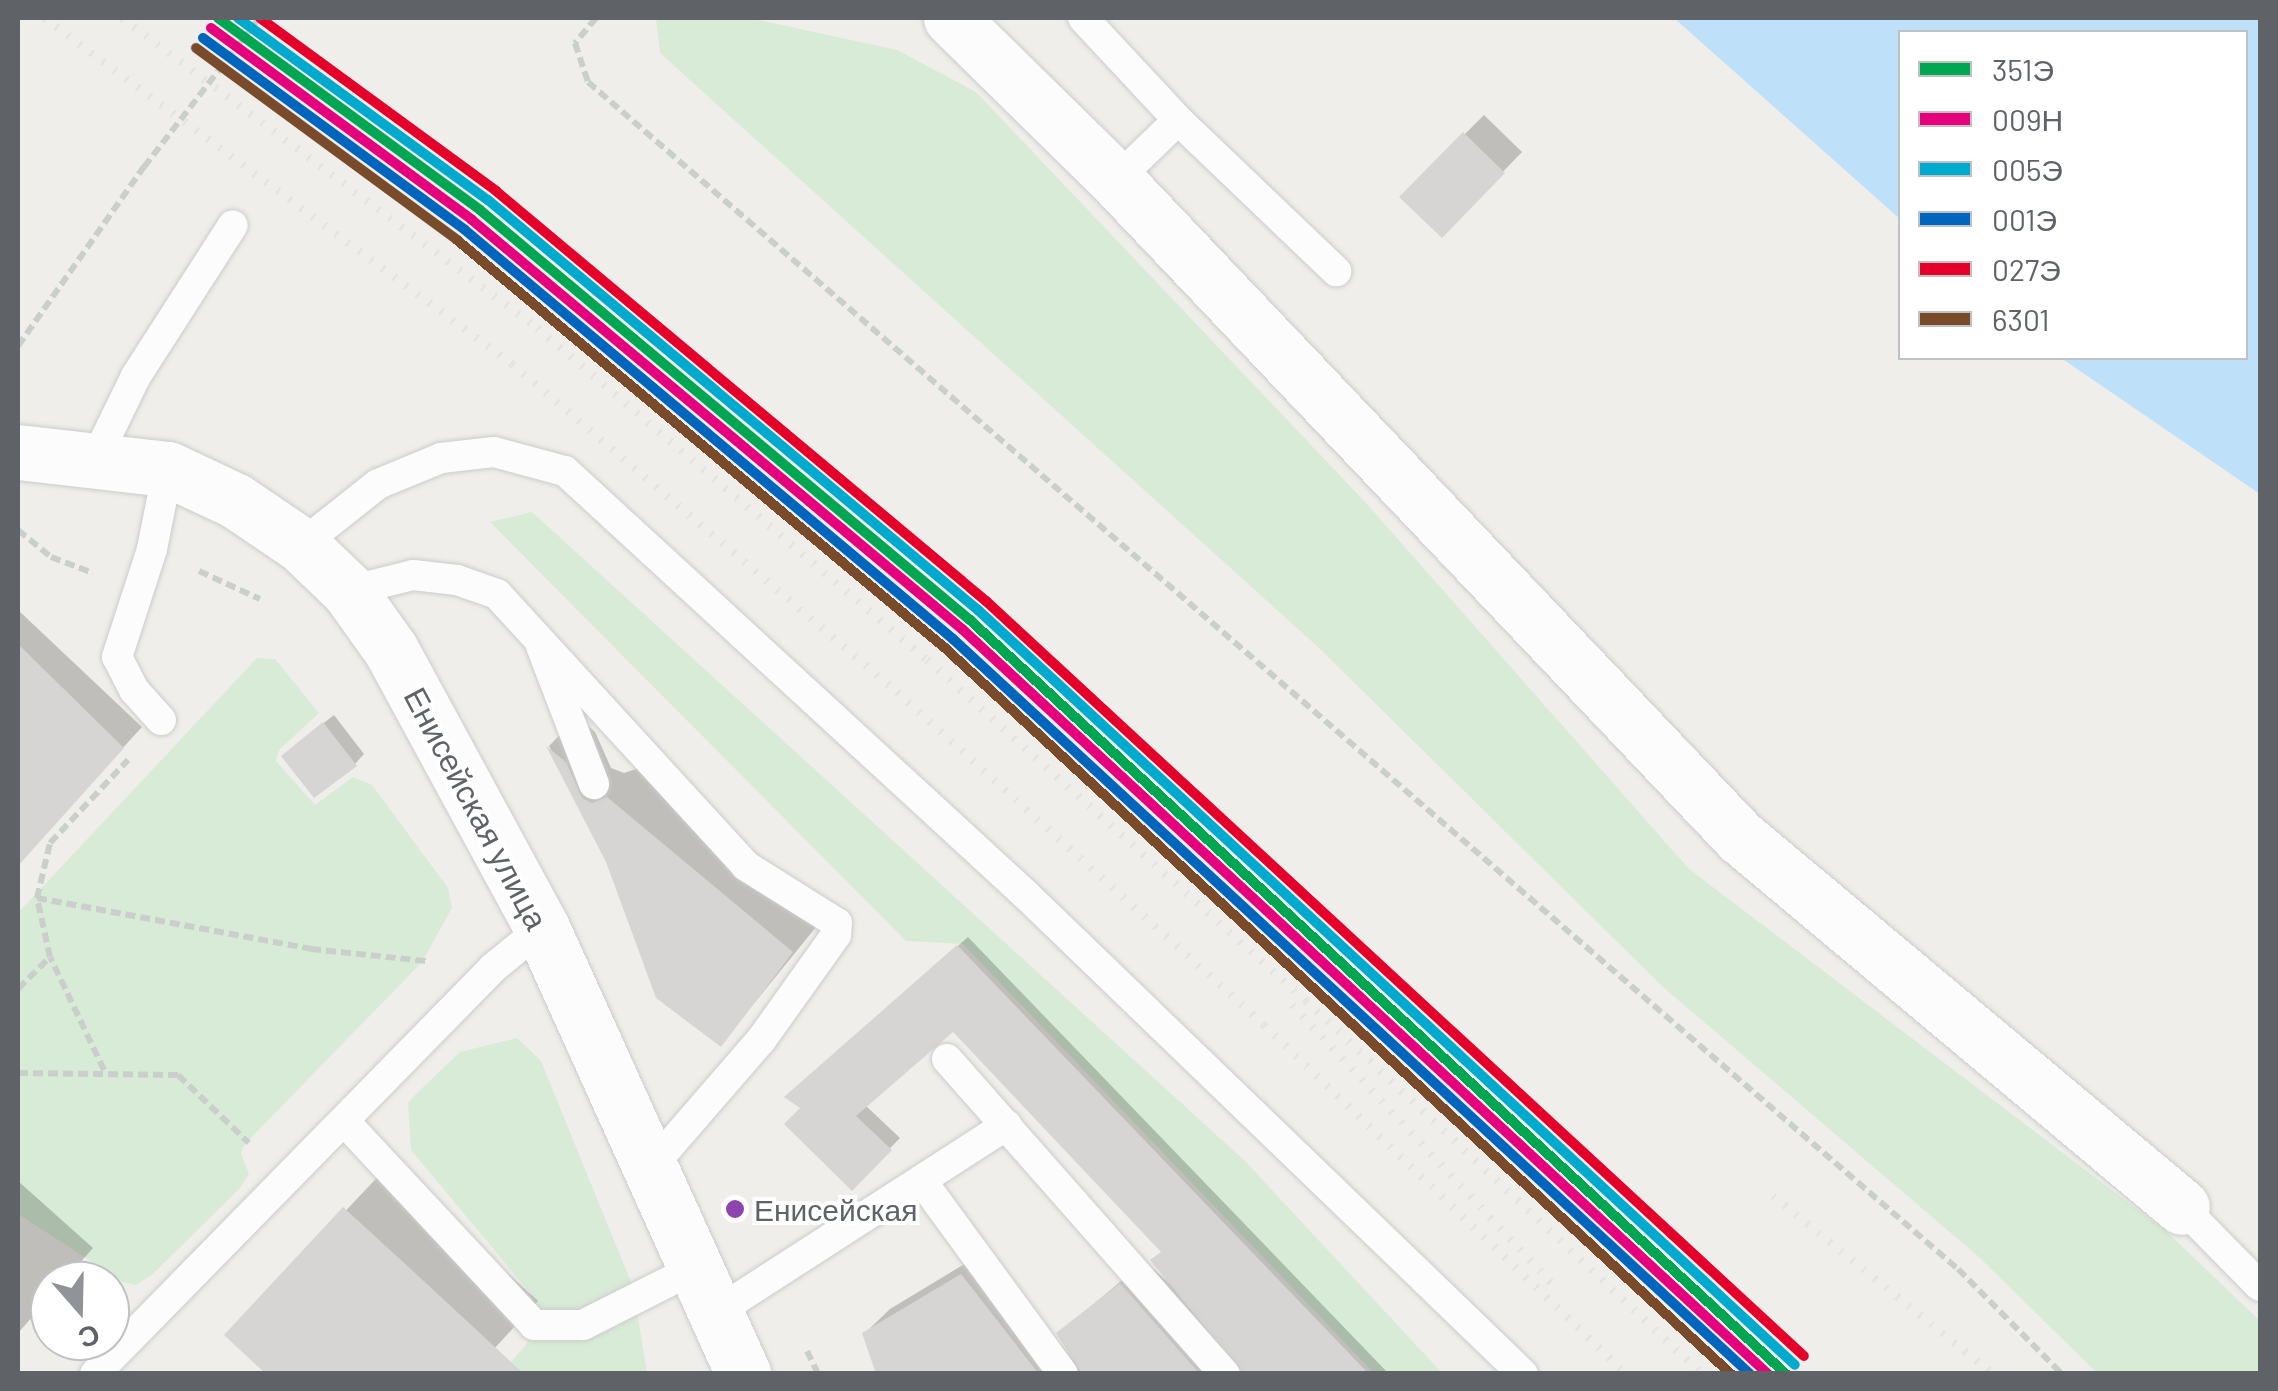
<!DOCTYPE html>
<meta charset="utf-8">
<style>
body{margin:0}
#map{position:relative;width:2278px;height:1391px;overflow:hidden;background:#efeeea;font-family:Barlow,sans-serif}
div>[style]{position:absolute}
.green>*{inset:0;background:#d8ebd6}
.water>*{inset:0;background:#bfe0f9}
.shadow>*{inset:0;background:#0003}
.building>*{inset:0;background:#d6d5d3}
.path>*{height:6px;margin-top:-3px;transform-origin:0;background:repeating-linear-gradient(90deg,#cacfcc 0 10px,transparent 0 15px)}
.roads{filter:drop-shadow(0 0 2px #cbcccc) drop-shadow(0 0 2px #cbcccc)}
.service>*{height:30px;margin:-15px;padding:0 15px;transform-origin:15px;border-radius:15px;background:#fdfcfc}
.minor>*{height:55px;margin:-27.5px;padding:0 27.5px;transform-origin:27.5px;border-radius:27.5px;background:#fdfcfc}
.secondary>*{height:55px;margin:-27.5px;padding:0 27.5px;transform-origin:27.5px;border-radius:27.5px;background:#fdfcfc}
.rail>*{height:8px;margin-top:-4px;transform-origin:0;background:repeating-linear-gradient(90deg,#e4e4e4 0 2.5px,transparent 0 14.5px)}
.path-bridge>*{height:6px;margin-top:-3px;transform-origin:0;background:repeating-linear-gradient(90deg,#cacfcc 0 10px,transparent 0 15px)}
.rail-1>*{height:10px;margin:-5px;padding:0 5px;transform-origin:5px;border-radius:5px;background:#00a651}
.rail-2>*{height:10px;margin:-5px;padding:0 5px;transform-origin:5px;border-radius:5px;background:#e5007d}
.rail-3>*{height:10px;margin:-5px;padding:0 5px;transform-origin:5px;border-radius:5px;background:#00a9ce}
.rail-4>*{height:10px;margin:-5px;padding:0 5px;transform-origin:5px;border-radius:5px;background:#0065bd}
.rail-5>*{height:10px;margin:-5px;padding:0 5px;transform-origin:5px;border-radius:5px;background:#e4002b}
.rail-6>*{height:10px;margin:-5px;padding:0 5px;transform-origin:5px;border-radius:5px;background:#7a4b2a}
.dots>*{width:28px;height:28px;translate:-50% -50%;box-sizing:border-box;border:5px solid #fff;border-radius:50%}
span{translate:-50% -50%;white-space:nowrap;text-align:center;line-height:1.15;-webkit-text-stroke:8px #fff;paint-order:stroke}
.bus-label{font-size:30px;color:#5f6368}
.left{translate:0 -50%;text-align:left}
.street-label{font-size:32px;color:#5f6368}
.frame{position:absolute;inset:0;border:20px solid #5f6368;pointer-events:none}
.legend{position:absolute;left:1898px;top:30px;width:350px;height:330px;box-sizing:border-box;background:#fff;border:2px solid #bfc1c3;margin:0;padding:12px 18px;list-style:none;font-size:30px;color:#5f6368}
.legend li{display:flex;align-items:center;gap:20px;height:50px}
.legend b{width:50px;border:2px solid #bfc1c3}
.north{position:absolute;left:30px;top:1261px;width:100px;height:100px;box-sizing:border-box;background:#fff;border:2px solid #bfc1c3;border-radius:50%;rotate:160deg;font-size:28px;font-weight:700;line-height:40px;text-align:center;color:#5f6368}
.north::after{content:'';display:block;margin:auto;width:35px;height:45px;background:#919496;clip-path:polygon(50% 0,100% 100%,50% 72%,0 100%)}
</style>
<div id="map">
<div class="green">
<div style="clip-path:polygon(749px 18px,897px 50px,976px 92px,1366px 503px,1689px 869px,2167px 1232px,2260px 1321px,2260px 1373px,2097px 1373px,1979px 1257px,1663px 987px,1318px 647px,660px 53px,656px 18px)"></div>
<div style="clip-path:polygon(532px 512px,1245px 1161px,1442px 1373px,1374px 1373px,963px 944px,906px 941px,490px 522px)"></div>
<div style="clip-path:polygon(257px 658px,275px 659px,319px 713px,279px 750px,276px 761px,315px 805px,353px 777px,372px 785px,448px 888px,452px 908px,422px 962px,245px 1144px,241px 1153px,249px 1174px,239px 1189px,153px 1274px,136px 1285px,123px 1282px,18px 1214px,18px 913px)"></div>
<div style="clip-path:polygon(517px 1038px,541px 1061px,633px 1287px,647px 1373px,501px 1373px,526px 1345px,536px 1314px,530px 1293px,411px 1150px,408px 1103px,416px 1094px,460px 1052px)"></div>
</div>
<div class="water">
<div style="clip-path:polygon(1674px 18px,2260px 18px,2260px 494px,2061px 358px,2246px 358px,2246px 32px,1900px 32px,1900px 219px)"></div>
</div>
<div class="shadow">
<div style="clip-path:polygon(1484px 115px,1522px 152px,1442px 235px,1402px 197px)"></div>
<div style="clip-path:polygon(18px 610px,142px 727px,42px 836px,18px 817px)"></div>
<div style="clip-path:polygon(334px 715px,364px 754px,355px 764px,294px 746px)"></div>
<div style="clip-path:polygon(578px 717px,595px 732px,611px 768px,624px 773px,639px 768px,821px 921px,721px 1044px,608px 861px,549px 746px)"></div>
<div style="clip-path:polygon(968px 937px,1389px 1374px,1280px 1374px,1241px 1364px,1231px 1374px,879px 1374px,865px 1333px,890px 1309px,986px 1251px,1078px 1366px,1059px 1333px,1145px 1261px,1181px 1294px,1163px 1250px,953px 1029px,865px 1105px,900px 1138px,852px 1187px,803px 1108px,798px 1087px)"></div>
<div style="clip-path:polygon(389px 1165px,538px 1301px,471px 1374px,228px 1335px)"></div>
<div style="clip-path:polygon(18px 1181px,93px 1248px,64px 1281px,50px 1281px,50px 1297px,18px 1333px)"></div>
</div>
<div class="building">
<div style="clip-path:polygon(1463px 132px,1505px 173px,1442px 238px,1399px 197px)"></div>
<div style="clip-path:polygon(18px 644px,124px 748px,18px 866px)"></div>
<div style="clip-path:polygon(323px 722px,357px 766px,314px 798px,281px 756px)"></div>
<div style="clip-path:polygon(546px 746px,566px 762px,582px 798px,592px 803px,607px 797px,793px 952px,721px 1047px,656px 998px,606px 862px)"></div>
<div style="clip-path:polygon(957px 945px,1369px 1374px,1243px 1374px,1150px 1260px,1161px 1252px,953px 1032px,856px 1116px,892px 1150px,852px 1191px,784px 1124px,800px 1108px,784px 1097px)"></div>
<div style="clip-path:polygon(343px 1207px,414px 1272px,524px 1374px,266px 1374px,224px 1335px)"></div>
<div style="clip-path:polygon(961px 1274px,1039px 1374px,876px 1374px,862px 1333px)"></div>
<div style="clip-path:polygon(1120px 1283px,1200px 1374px,1082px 1374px,1056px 1333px)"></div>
</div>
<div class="path">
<div style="left:596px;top:18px;width:33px;rotate:130deg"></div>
<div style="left:575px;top:43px;width:41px;rotate:71.6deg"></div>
<div style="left:588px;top:82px;width:1813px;rotate:40.91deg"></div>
<div style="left:1958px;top:1269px;width:148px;rotate:45.3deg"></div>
<div style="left:18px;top:346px;width:219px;rotate:-54.9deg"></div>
<div style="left:18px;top:530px;width:43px;rotate:39.3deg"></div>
<div style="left:51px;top:557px;width:45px;rotate:20.9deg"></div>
<div style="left:199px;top:571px;width:67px;rotate:24.7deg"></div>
<div style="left:37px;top:898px;width:279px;rotate:10.5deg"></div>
<div style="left:311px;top:949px;width:116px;rotate:6deg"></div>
<div style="left:18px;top:989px;width:45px;rotate:-45deg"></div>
<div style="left:104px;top:1070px;width:125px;rotate:-115.5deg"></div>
<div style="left:50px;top:957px;width:60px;rotate:-102.4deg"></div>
<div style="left:37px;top:898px;width:57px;rotate:-76.7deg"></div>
<div style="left:50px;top:843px;width:114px;rotate:-46.8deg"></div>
<div style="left:18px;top:1073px;width:160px;rotate:0.7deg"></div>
<div style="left:178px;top:1075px;width:98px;rotate:43.8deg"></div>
<div style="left:807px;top:1351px;width:25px;rotate:64deg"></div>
</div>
<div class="roads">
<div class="service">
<div style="left:1083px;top:18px;width:139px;rotate:47deg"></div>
<div style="left:1178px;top:120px;width:219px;rotate:43.7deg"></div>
<div style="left:1116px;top:180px;width:86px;rotate:-44.1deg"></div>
<div style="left:96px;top:458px;width:91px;rotate:-64deg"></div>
<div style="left:136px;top:376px;width:179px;rotate:-57.3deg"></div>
<div style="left:301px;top:545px;width:98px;rotate:-38.4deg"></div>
<div style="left:378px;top:484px;width:68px;rotate:-22.4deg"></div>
<div style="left:441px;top:458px;width:53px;rotate:-6.5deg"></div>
<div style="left:494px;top:452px;width:73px;rotate:15deg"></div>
<div style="left:565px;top:471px;width:624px;rotate:42.6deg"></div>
<div style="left:1024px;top:893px;width:693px;rotate:43.95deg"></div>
<div style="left:349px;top:591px;width:66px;rotate:-14deg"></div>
<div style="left:413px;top:575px;width:44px;rotate:6.5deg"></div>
<div style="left:457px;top:580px;width:42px;rotate:19.3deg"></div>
<div style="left:497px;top:594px;width:369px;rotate:47.5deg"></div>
<div style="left:746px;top:866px;width:107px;rotate:32.1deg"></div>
<div style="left:837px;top:923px;width:12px;rotate:95deg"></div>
<div style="left:836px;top:935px;width:129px;rotate:125.5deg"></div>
<div style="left:761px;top:1040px;width:167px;rotate:130.9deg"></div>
<div style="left:541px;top:646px;width:148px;rotate:69deg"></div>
<div style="left:161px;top:720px;width:40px;rotate:-132deg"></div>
<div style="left:134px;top:690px;width:37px;rotate:-117deg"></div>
<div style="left:117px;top:657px;width:114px;rotate:-72deg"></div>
<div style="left:152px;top:549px;width:82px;rotate:-78.7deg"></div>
<div style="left:947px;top:1059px;width:420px;rotate:48.6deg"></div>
<div style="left:345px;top:1122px;width:277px;rotate:47deg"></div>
<div style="left:534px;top:1325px;width:49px"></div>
<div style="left:583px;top:1325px;width:127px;rotate:-26.8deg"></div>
<div style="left:924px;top:1184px;width:235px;rotate:53.8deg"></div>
<div style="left:2182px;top:1207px;width:111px;rotate:45.4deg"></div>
<div style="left:715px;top:1313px;width:347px;rotate:-32.8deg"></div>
<div style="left:95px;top:1374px;width:569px;rotate:-45.57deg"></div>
<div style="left:493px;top:968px;width:63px;rotate:-39.2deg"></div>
</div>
<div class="minor">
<div style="left:951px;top:18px;width:231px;rotate:44.5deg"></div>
<div style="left:1116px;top:180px;width:906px;rotate:46.48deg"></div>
<div style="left:1740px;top:837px;width:576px;rotate:39.93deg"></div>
</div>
<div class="secondary">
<div style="left:18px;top:452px;width:151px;rotate:6.5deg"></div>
<div style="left:168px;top:469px;width:75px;rotate:25.2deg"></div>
<div style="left:236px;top:501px;width:78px;rotate:34.1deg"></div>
<div style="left:301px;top:545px;width:66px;rotate:43.8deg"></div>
<div style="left:349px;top:591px;width:72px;rotate:54.6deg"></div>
<div style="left:391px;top:650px;width:316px;rotate:61.5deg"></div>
<div style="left:542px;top:928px;width:489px;rotate:65.7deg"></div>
</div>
</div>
<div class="rail">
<div style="left:44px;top:18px;width:582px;rotate:36.48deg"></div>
<div style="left:512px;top:364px;width:506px;rotate:40.43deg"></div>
<div style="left:897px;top:692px;width:496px;rotate:42.2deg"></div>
<div style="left:1264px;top:1025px;width:503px;rotate:43.95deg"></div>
<div style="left:122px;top:18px;width:518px;rotate:36.76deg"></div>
<div style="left:537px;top:328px;width:512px;rotate:40.41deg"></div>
<div style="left:927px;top:660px;width:510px;rotate:41.98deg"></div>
<div style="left:1306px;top:1001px;width:544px;rotate:43.29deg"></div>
<div style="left:1292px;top:1005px;width:390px;rotate:47deg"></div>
<div style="left:1773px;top:1196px;width:283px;rotate:39deg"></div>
</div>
<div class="path-bridge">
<div style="left:144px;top:167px;width:188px;rotate:-52.3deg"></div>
</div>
<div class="rail-1">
<div style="left:218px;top:18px;width:325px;rotate:36.2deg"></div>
<div style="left:480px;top:210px;width:639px;rotate:39.92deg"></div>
<div style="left:970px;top:620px;width:1111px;rotate:42.74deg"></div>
</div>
<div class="rail-2">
<div style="left:211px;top:28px;width:324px;rotate:36.3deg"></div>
<div style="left:472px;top:220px;width:638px;rotate:39.85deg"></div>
<div style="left:962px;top:629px;width:1098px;rotate:42.75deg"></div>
</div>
<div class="rail-3">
<div style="left:238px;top:18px;width:309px;rotate:36.1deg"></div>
<div style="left:488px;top:200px;width:639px;rotate:39.92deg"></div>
<div style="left:978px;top:610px;width:1112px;rotate:42.74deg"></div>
</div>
<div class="rail-4">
<div style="left:203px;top:38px;width:325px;rotate:36.2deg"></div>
<div style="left:465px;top:230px;width:637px;rotate:39.97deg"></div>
<div style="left:953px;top:639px;width:1084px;rotate:42.68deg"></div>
</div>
<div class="rail-5">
<div style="left:260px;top:18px;width:293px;rotate:36.2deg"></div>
<div style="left:496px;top:191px;width:639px;rotate:39.92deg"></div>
<div style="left:986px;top:601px;width:1113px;rotate:42.71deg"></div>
</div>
<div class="rail-6">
<div style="left:196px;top:48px;width:324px;rotate:36.3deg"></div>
<div style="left:457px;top:240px;width:636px;rotate:39.9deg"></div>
<div style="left:945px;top:648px;width:1070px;rotate:42.73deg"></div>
</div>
<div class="dots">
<div style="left:735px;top:1209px;background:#8e44ad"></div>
</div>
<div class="bus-label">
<span class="left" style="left:754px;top:1209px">Енисейская</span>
</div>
<div class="street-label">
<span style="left:477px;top:808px;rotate:62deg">Енисейская улица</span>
</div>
<div class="frame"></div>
<ul class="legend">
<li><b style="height:12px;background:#00a651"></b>351Э</li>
<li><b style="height:12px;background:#e5007d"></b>009Н</li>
<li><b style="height:12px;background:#00a9ce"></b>005Э</li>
<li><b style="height:12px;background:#0065bd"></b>001Э</li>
<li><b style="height:12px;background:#e4002b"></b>027Э</li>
<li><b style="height:12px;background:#7a4b2a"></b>6301</li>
</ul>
<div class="north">С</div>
</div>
